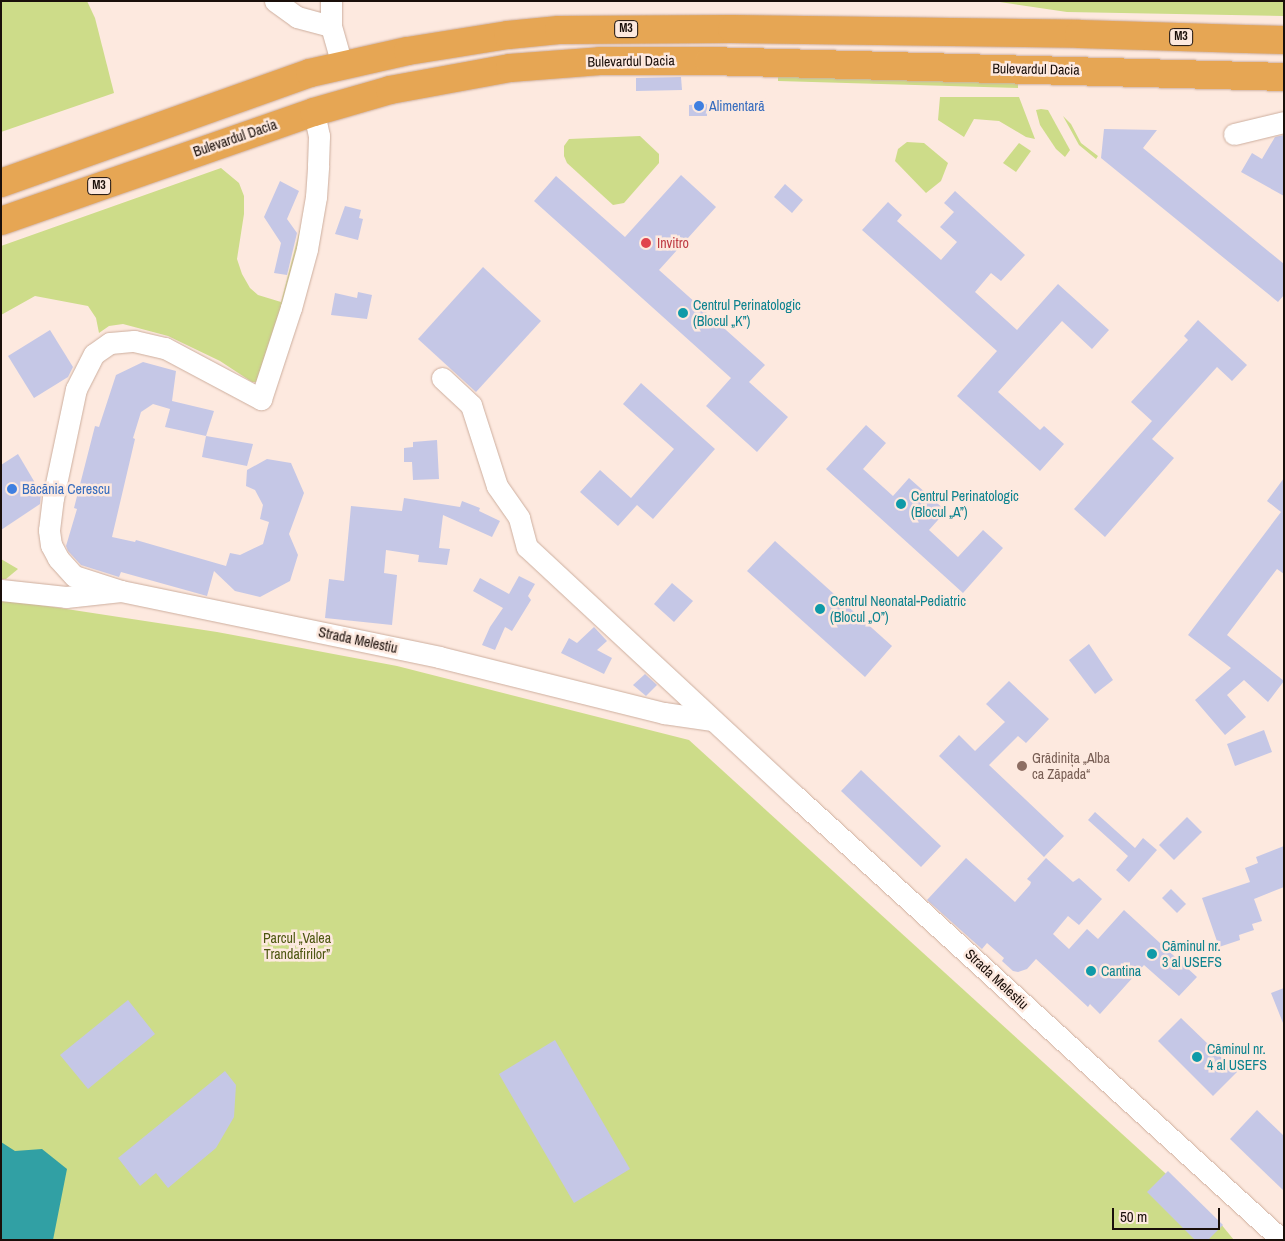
<!DOCTYPE html>
<meta charset="utf-8">
<style>
body{margin:0}
#map{position:relative;width:1285px;height:1241px;overflow:hidden;background:#fde9df;font-family:"Archivo Narrow",sans-serif}
div>[style]{position:absolute}
.green>*{inset:0;background:#cddc89}
.water>*{inset:0;background:#31a0a4}
.building>*{inset:0;background:#c5c7e6}
.roads{filter:drop-shadow(0 0 1px #cdae9e) drop-shadow(0 0 1px #cdae9e)}
.minor>*{height:21px;margin:-10.5px;padding:0 10.5px;transform-origin:10.5px;border-radius:10.5px;background:#fff}
.highway>*{height:28px;margin:-14px;padding:0 14px;transform-origin:14px;border-radius:14px;background:#e6a654}
.dots>*{width:14px;height:14px;translate:-50% -50%;box-sizing:border-box;border:2px solid #fde9df;border-radius:50%}
span{translate:-50% -50%;white-space:nowrap;text-align:center;line-height:1.15;-webkit-text-stroke:5px #fde9df;paint-order:stroke}
.shield-label span{padding:1px 4px;background:#fde9df;border:1px solid;border-radius:4px;-webkit-text-stroke-width:0}
.shield-label{font-size:12px;color:#1a0f0a;font-weight:700}
.street-label{font-size:14px;color:#1a0f0a}
.shop-label{font-size:14px;color:#366cbe}
.left{translate:0 -50%;text-align:left}
.health-label{font-size:14px;color:#be3a42}
.culture-label{font-size:14px;color:#0d838f}
.education-label{font-size:14px;color:#785e54}
.park-label{font-size:14px;color:#4d5711}
.frame{position:absolute;inset:0;border:2px solid #1a0f0a;pointer-events:none}
.scale{position:absolute;left:1112px;top:1208px;width:108px;height:22px;box-sizing:border-box;border:2px solid #1a0f0a;border-top:0;padding-left:6px;font-size:15px;line-height:18px;white-space:nowrap;color:#1a0f0a;-webkit-text-stroke:4px #fde9df;paint-order:stroke}
</style>
<div id="map">
<div class="green">
<div style="clip-path:polygon(1px 1px,87px 1px,95px 18px,114px 93px,1px 132px)"></div>
<div style="clip-path:polygon(993px 1px,1284px 1px,1284px 16px,1067px 12px)"></div>
<div style="clip-path:polygon(778px 75px,1018px 82px,1018px 88px,778px 81px)"></div>
<div style="clip-path:polygon(940px 97px,1019px 97px,1035px 139px,1026px 137px,999px 121px,974px 119px,964px 137px,938px 120px)"></div>
<div style="clip-path:polygon(1041px 109px,1048px 110px,1070px 150px,1065px 157px,1056px 149px,1040px 125px,1036px 110px)"></div>
<div style="clip-path:polygon(1063px 116px,1071px 124px,1081px 143px,1098px 156px,1096px 159px,1079px 145px)"></div>
<div style="clip-path:polygon(640px 136px,659px 154px,659px 163px,624px 203px,613px 205px,567px 163px,564px 156px,564px 146px,569px 139px)"></div>
<div style="clip-path:polygon(907px 142px,924px 143px,948px 163px,941px 181px,926px 193px,895px 161px,898px 149px)"></div>
<div style="clip-path:polygon(1019px 143px,1031px 151px,1016px 172px,1003px 163px)"></div>
<div style="clip-path:polygon(221px 168px,239px 183px,244px 196px,244px 214px,237px 259px,242px 274px,250px 288px,258px 295px,281px 302px,312px 184px,304px 222px,261px 382px,252px 382px,220px 361px,168px 336px,123px 324px,109px 326px,99px 333px,96px 318px,88px 306px,35px 296px,1px 315px,1px 246px)"></div>
<div style="clip-path:polygon(1px 559px,18px 569px,6px 579px,1px 579px)"></div>
<div style="clip-path:polygon(1px 599px,217px 632px,397px 666px,689px 740px,1220px 1223px,1234px 1240px,1px 1240px)"></div>
</div>
<div class="water">
<div style="clip-path:polygon(1px 1142px,15px 1151px,42px 1149px,67px 1169px,53px 1240px,1px 1240px)"></div>
</div>
<div class="building">
<div style="clip-path:polygon(681px 77px,682px 90px,636px 91px,636px 78px)"></div>
<div style="clip-path:polygon(707px 104px,707px 116px,689px 116px,689px 105px)"></div>
<div style="clip-path:polygon(1104px 129px,1157px 130px,1143px 148px,1284px 264px,1284px 295px,1278px 302px,1101px 158px)"></div>
<div style="clip-path:polygon(1284px 135px,1284px 196px,1241px 172px,1252px 153px,1262px 159px,1275px 137px)"></div>
<div style="clip-path:polygon(681px 175px,716px 207px,659px 270px,765px 365px,749px 382px,788px 417px,757px 452px,706px 406px,731px 378px,534px 201px,556px 176px,625px 237px)"></div>
<div style="clip-path:polygon(280px 181px,299px 191px,287px 219px,297px 233px,287px 275px,274px 273px,281px 243px,264px 217px)"></div>
<div style="clip-path:polygon(785px 184px,803px 200px,792px 213px,774px 197px)"></div>
<div style="clip-path:polygon(955px 191px,1025px 255px,1001px 281px,991px 273px,975px 292px,1017px 330px,1058px 284px,1109px 330px,1092px 349px,1062px 321px,998px 392px,1040px 430px,1044px 426px,1064px 444px,1040px 471px,957px 396px,997px 351px,862px 230px,888px 202px,902px 215px,897px 221px,941px 260px,957px 242px,940px 227px,954px 212px,944px 203px)"></div>
<div style="clip-path:polygon(345px 206px,361px 210px,359px 218px,363px 219px,358px 240px,335px 234px)"></div>
<div style="clip-path:polygon(483px 267px,541px 321px,476px 392px,418px 339px)"></div>
<div style="clip-path:polygon(358px 292px,372px 295px,367px 319px,331px 315px,335px 293px,357px 298px)"></div>
<div style="clip-path:polygon(1198px 320px,1247px 365px,1232px 381px,1217px 367px,1152px 439px,1174px 458px,1105px 537px,1074px 509px,1152px 421px,1131px 402px,1188px 340px,1184px 336px)"></div>
<div style="clip-path:polygon(50px 330px,73px 367px,68px 377px,34px 398px,8px 356px)"></div>
<div style="clip-path:polygon(143px 362px,176px 371px,172px 401px,214px 411px,206px 436px,165px 427px,170px 409px,153px 404px,141px 412px,133px 438px,135px 439px,112px 537px,135px 542px,136px 540px,226px 566px,230px 553px,240px 555px,263px 544px,269px 522px,260px 519px,263px 505px,255px 490px,246px 486px,247px 470px,267px 459px,291px 463px,304px 493px,289px 534px,298px 555px,290px 581px,260px 597px,235px 591px,214px 571px,207px 596px,121px 572px,119px 577px,81px 565px,68px 551px,66px 546px,77px 509px,74px 508px,95px 426px,99px 427px,116px 375px)"></div>
<div style="clip-path:polygon(641px 383px,715px 449px,653px 519px,637px 505px,618px 526px,580px 492px,600px 470px,631px 498px,674px 449px,623px 404px)"></div>
<div style="clip-path:polygon(866px 425px,886px 443px,863px 469px,893px 496px,909px 478px,946px 511px,929px 530px,958px 557px,983px 530px,1003px 548px,963px 593px,826px 469px)"></div>
<div style="clip-path:polygon(206px 436px,253px 444px,247px 466px,202px 457px)"></div>
<div style="clip-path:polygon(437px 440px,439px 479px,413px 480px,412px 462px,404px 462px,404px 448px,413px 447px,413px 442px)"></div>
<div style="clip-path:polygon(18px 454px,41px 493px,40px 504px,1px 530px,1px 465px)"></div>
<div style="clip-path:polygon(1284px 478px,1284px 574px,1277px 569px,1227px 635px,1284px 681px,1268px 702px,1244px 680px,1227px 695px,1246px 717px,1225px 735px,1195px 700px,1231px 668px,1188px 635px,1281px 512px,1267px 501px)"></div>
<div style="clip-path:polygon(404px 498px,460px 507px,462px 501px,480px 508px,479px 511px,500px 521px,492px 537px,443px 515px,439px 548px,450px 549px,447px 565px,418px 562px,419px 555px,386px 550px,384px 573px,397px 575px,392px 625px,325px 618px,329px 579px,344px 581px,351px 506px,402px 511px)"></div>
<div style="clip-path:polygon(775px 541px,892px 646px,865px 677px,747px 571px)"></div>
<div style="clip-path:polygon(519px 576px,535px 584px,528px 596px,531px 600px,512px 631px,505px 627px,495px 650px,482px 645px,490px 627px,503px 608px,473px 591px,480px 578px,509px 594px)"></div>
<div style="clip-path:polygon(672px 583px,693px 601px,674px 622px,654px 604px)"></div>
<div style="clip-path:polygon(594px 627px,607px 641px,597px 650px,612px 658px,604px 674px,561px 653px,569px 638px,577px 643px)"></div>
<div style="clip-path:polygon(1089px 644px,1113px 680px,1095px 694px,1069px 660px)"></div>
<div style="clip-path:polygon(645px 674px,657px 685px,646px 696px,633px 685px)"></div>
<div style="clip-path:polygon(1009px 681px,1049px 719px,1026px 743px,1018px 736px,989px 765px,1064px 836px,1044px 857px,939px 756px,959px 735px,975px 751px,1005px 722px,986px 704px)"></div>
<div style="clip-path:polygon(1264px 730px,1272px 752px,1235px 766px,1227px 744px)"></div>
<div style="clip-path:polygon(861px 770px,941px 846px,921px 867px,841px 791px)"></div>
<div style="clip-path:polygon(1095px 812px,1135px 848px,1143px 838px,1157px 850px,1129px 882px,1116px 870px,1128px 856px,1088px 820px)"></div>
<div style="clip-path:polygon(1187px 817px,1202px 832px,1174px 860px,1159px 845px)"></div>
<div style="clip-path:polygon(1284px 846px,1284px 887px,1254px 899px,1262px 921px,1252px 924px,1254px 930px,1239px 935px,1240px 940px,1219px 947px,1202px 898px,1250px 882px,1245px 868px,1258px 863px,1256px 857px)"></div>
<div style="clip-path:polygon(966px 858px,1015px 902px,1030px 885px,1031px 882px,1027px 879px,1046px 858px,1073px 882px,1079px 878px,1102px 899px,1079px 925px,1068px 916px,1053px 934px,1069px 949px,1087px 929px,1098px 939px,1124px 910px,1197px 977px,1179px 996px,1144px 965px,1100px 1014px,1090px 1004px,1088px 1007px,1036px 959px,1027px 969px,1018px 972px,1013px 971px,1002px 961px,1004px 958px,987px 943px,982px 949px,927px 900px)"></div>
<div style="clip-path:polygon(1171px 889px,1186px 904px,1177px 913px,1162px 898px)"></div>
<div style="clip-path:polygon(1284px 988px,1284px 1023px,1283px 1023px,1271px 993px)"></div>
<div style="clip-path:polygon(128px 1000px,155px 1034px,88px 1089px,60px 1055px)"></div>
<div style="clip-path:polygon(1181px 1018px,1237px 1072px,1213px 1096px,1158px 1041px)"></div>
<div style="clip-path:polygon(555px 1040px,630px 1169px,574px 1203px,499px 1074px)"></div>
<div style="clip-path:polygon(225px 1071px,236px 1085px,234px 1117px,216px 1148px,168px 1188px,156px 1173px,140px 1186px,118px 1158px)"></div>
<div style="clip-path:polygon(1257px 1110px,1284px 1136px,1284px 1191px,1230px 1139px)"></div>
<div style="clip-path:polygon(1168px 1171px,1223px 1225px,1208px 1240px,1195px 1240px,1147px 1192px)"></div>
</div>
<div class="roads">
<div class="minor">
<div style="left:275px;top:1px;width:27px;rotate:36deg"></div>
<div style="left:297px;top:17px;width:35px;rotate:15deg"></div>
<div style="left:331px;top:1px;width:25px;rotate:90deg"></div>
<div style="left:331px;top:26px;width:41px;rotate:74.2deg"></div>
<div style="left:1234px;top:134px;width:51px;rotate:-13.5deg"></div>
<div style="left:442px;top:378px;width:40px;rotate:43deg"></div>
<div style="left:471px;top:405px;width:85px;rotate:72.2deg"></div>
<div style="left:497px;top:486px;width:39px;rotate:55deg"></div>
<div style="left:519px;top:518px;width:30px;rotate:75deg"></div>
<div style="left:527px;top:547px;width:364px;rotate:42.9deg"></div>
<div style="left:794px;top:795px;width:660px;rotate:42.36deg"></div>
<div style="left:1px;top:590px;width:65px;rotate:6.1deg"></div>
<div style="left:66px;top:597px;width:55px;rotate:-6.2deg"></div>
<div style="left:121px;top:591px;width:325px;rotate:11.7deg"></div>
<div style="left:439px;top:657px;width:232px;rotate:14deg"></div>
<div style="left:664px;top:713px;width:49px;rotate:8.3deg"></div>
<div style="left:121px;top:591px;width:49px;rotate:-162.3deg"></div>
<div style="left:74px;top:576px;width:24px;rotate:-132deg"></div>
<div style="left:58px;top:558px;width:15px;rotate:-118deg"></div>
<div style="left:51px;top:545px;width:15px;rotate:-98deg"></div>
<div style="left:49px;top:530px;width:32px;rotate:-83deg"></div>
<div style="left:53px;top:498px;width:111px;rotate:-78.1deg"></div>
<div style="left:76px;top:389px;width:39px;rotate:-63deg"></div>
<div style="left:94px;top:354px;width:19px;rotate:-35deg"></div>
<div style="left:110px;top:343px;width:24px;rotate:-5deg"></div>
<div style="left:134px;top:341px;width:32px;rotate:13deg"></div>
<div style="left:165px;top:348px;width:109px;rotate:28deg"></div>
<div style="left:261px;top:399px;width:96px;rotate:-71.8deg"></div>
<div style="left:291px;top:308px;width:61px;rotate:-74.8deg"></div>
<div style="left:307px;top:249px;width:53px;rotate:-80.2deg"></div>
<div style="left:316px;top:197px;width:32px;rotate:-86deg"></div>
<div style="left:318px;top:165px;width:29px;rotate:-88deg"></div>
<div style="left:319px;top:136px;width:25px;rotate:-102deg"></div>
</div>
<div class="highway">
<div style="left:1px;top:183px;width:328px;rotate:-19.6deg"></div>
<div style="left:310px;top:73px;width:100px;rotate:-12.7deg"></div>
<div style="left:408px;top:51px;width:101px;rotate:-9.1deg"></div>
<div style="left:508px;top:35px;width:51px;rotate:-5.6deg"></div>
<div style="left:559px;top:30px;width:173px;rotate:-0.3deg"></div>
<div style="left:732px;top:29px;width:347px;rotate:0.8deg"></div>
<div style="left:1079px;top:34px;width:205px;rotate:1.7deg"></div>
<div style="left:1px;top:221px;width:331px;rotate:-19.2deg"></div>
<div style="left:314px;top:112px;width:79px;rotate:-16.1deg"></div>
<div style="left:390px;top:90px;width:122px;rotate:-10.4deg"></div>
<div style="left:510px;top:68px;width:90px;rotate:-4.4deg"></div>
<div style="left:600px;top:61px;width:109px"></div>
<div style="left:709px;top:61px;width:575px;rotate:1.59deg"></div>
</div>
</div>
<div class="dots">
<div style="left:699px;top:106px;background:#3f7fe0"></div>
<div style="left:646px;top:243px;background:#e0444e"></div>
<div style="left:683px;top:313px;background:#0f9aa8"></div>
<div style="left:12px;top:489px;background:#3f7fe0"></div>
<div style="left:901px;top:504px;background:#0f9aa8"></div>
<div style="left:820px;top:609px;background:#0f9aa8"></div>
<div style="left:1022px;top:766px;background:#8d6e63"></div>
<div style="left:1152px;top:954px;background:#0f9aa8"></div>
<div style="left:1091px;top:971px;background:#0f9aa8"></div>
<div style="left:1197px;top:1057px;background:#0f9aa8"></div>
</div>
<div class="shield-label">
<span style="left:626px;top:29px">M3</span>
<span style="left:1181px;top:37px">M3</span>
<span style="left:99px;top:186px">M3</span>
</div>
<div class="street-label">
<span style="left:631px;top:61px;rotate:-1deg">Bulevardul Dacia</span>
<span style="left:1036px;top:69px;rotate:1deg">Bulevardul Dacia</span>
<span style="left:235px;top:138px;rotate:-19deg">Bulevardul Dacia</span>
<span style="left:358px;top:640px;rotate:12deg">Strada Melestiu</span>
<span style="left:997px;top:979px;rotate:43deg">Strada Melestiu</span>
</div>
<div class="shop-label">
<span class="left" style="left:709px;top:106px">Alimentară</span>
<span class="left" style="left:22px;top:489px">Băcănia Cerescu</span>
</div>
<div class="health-label">
<span class="left" style="left:657px;top:243px">Invitro</span>
</div>
<div class="culture-label">
<span class="left" style="left:693px;top:313px">Centrul Perinatologic<br>(Blocul „K”)</span>
<span class="left" style="left:911px;top:504px">Centrul Perinatologic<br>(Blocul „A”)</span>
<span class="left" style="left:830px;top:609px">Centrul Neonatal-Pediatric<br>(Blocul „O”)</span>
<span class="left" style="left:1162px;top:954px">Căminul nr.<br>3 al USEFS</span>
<span class="left" style="left:1101px;top:971px">Cantina</span>
<span class="left" style="left:1207px;top:1057px">Căminul nr.<br>4 al USEFS</span>
</div>
<div class="education-label">
<span class="left" style="left:1032px;top:766px">Grădinița „Alba<br>ca Zăpada“</span>
</div>
<div class="park-label">
<span style="left:297px;top:946px">Parcul „Valea<br>Trandafirilor”</span>
</div>
<div class="frame"></div>
<div class="scale">50 m</div>
</div>
